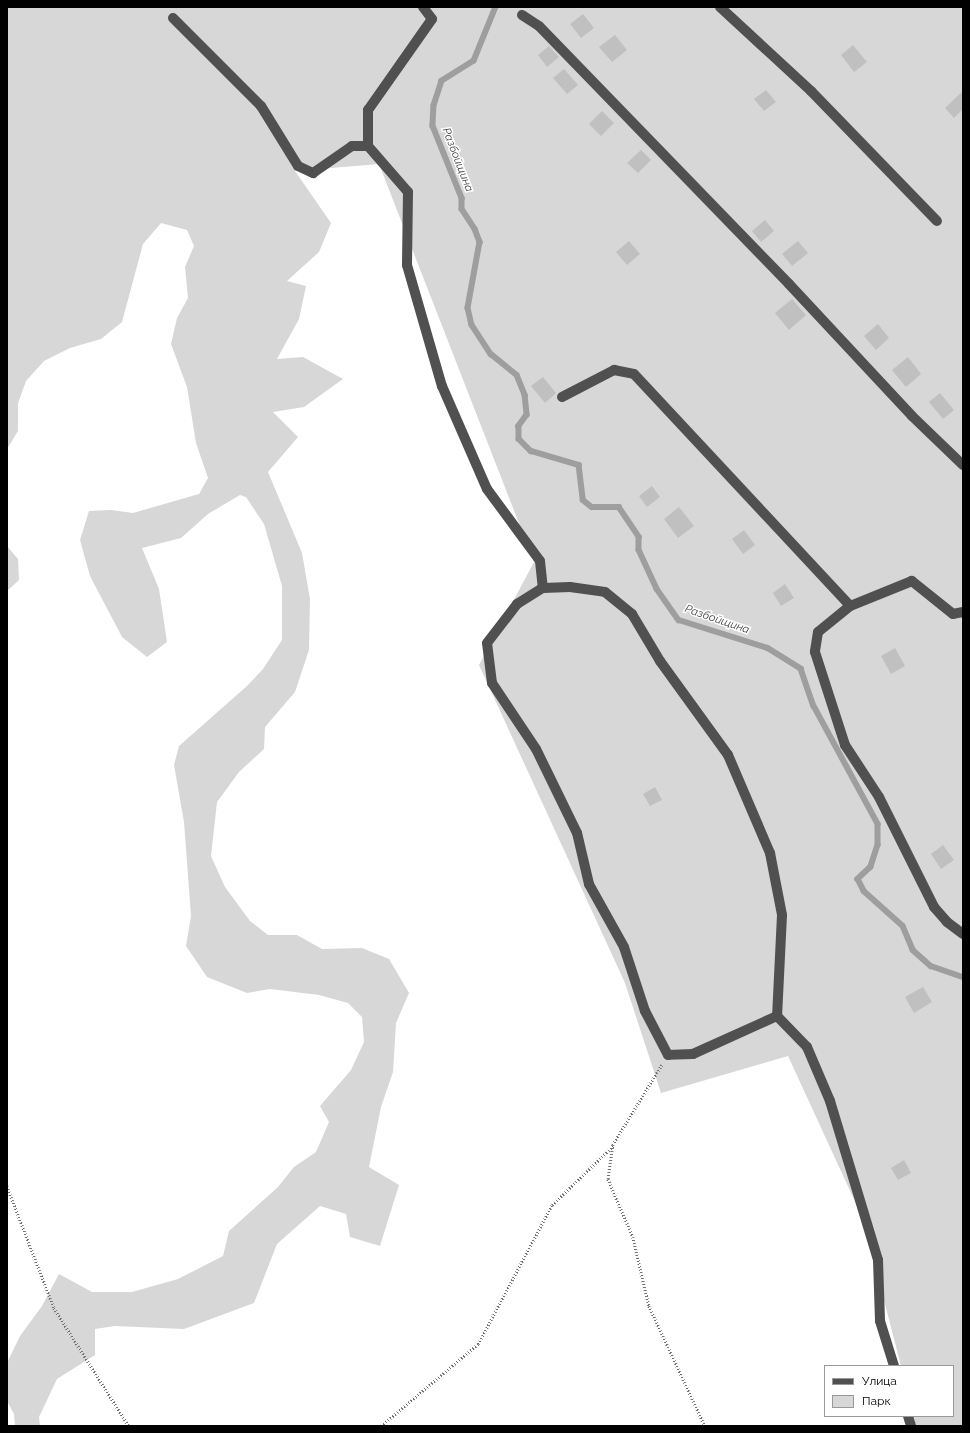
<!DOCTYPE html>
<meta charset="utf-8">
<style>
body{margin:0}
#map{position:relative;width:970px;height:1433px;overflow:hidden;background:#fff;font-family:Raleway,sans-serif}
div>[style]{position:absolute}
.green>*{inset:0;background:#d7d7d7}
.stream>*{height:5.5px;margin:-2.75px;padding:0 2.75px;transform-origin:2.75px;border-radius:2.75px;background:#9e9e9e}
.building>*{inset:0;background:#c0c0c0}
.path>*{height:2.5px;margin-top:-1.25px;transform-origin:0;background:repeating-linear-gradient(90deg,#727272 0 1px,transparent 0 3px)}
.minor>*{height:10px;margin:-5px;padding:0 5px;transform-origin:5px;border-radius:5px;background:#505050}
span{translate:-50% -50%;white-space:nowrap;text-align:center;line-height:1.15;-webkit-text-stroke:3px #fff;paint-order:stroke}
.water-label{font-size:11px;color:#3f3f3f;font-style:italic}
.frame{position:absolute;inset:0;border:8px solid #000;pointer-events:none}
.legend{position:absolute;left:824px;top:1365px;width:130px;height:52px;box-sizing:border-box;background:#fff;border:1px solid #999;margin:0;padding:5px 7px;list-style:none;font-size:12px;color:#000}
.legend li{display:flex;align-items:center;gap:8px;height:20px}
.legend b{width:20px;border:1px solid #999}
</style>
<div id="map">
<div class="green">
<div style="clip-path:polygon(7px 7px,963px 7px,963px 1426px,916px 1426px,914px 1416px,953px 1416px,953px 1366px,901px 1366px,863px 1219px,788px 1056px,661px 1093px,625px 983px,479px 665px,534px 562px,379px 164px,295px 171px,331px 223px,319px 252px,287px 281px,306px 286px,299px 319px,277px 359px,303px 357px,343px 379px,304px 407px,273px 412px,298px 437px,268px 472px,302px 553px,310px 599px,309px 650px,295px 692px,265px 727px,264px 749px,239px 772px,217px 802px,211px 856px,225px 887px,250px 921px,268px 935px,297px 935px,322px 949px,362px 948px,389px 959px,409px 993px,396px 1023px,393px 1072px,381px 1107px,369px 1167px,399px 1185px,380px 1246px,350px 1237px,346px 1214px,320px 1206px,277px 1244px,254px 1303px,184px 1329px,115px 1326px,95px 1329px,95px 1355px,57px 1379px,39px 1417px,40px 1426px,15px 1426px,14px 1414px,7px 1401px,7px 1363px,20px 1336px,42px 1306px,59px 1274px,92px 1292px,132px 1292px,178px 1279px,223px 1256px,229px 1231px,278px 1187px,294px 1167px,316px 1152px,329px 1122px,320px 1106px,351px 1070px,364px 1042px,362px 1017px,348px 1003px,319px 995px,270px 989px,247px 993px,207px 977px,186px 946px,191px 916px,184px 822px,174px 765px,179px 746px,247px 686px,263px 669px,282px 640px,282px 586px,264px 524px,246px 497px,240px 495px,208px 514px,181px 538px,142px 548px,159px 589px,167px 642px,147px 657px,122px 637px,90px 576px,80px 540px,89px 511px,111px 510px,133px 513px,199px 494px,208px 478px,196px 443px,187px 387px,171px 344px,177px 318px,188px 298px,185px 267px,194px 246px,187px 230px,161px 223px,143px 244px,122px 322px,101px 339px,70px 348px,44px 361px,26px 381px,18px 403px,18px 431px,7px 449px)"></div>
<div style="clip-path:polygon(7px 546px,18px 559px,19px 580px,7px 591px)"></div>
</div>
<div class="stream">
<div style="left:496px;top:7px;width:58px;rotate:112.2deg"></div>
<div style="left:474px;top:61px;width:38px;rotate:148deg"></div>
<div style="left:442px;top:81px;width:25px;rotate:108deg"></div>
<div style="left:434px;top:105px;width:21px;rotate:93deg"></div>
<div style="left:433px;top:126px;width:78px;rotate:68.1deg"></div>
<div style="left:462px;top:198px;width:11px;rotate:90deg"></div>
<div style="left:462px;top:209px;width:24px;rotate:57deg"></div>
<div style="left:475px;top:229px;width:14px;rotate:69deg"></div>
<div style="left:480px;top:242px;width:67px;rotate:100.3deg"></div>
<div style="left:468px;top:308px;width:17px;rotate:77deg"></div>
<div style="left:472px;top:325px;width:35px;rotate:57deg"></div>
<div style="left:491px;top:354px;width:33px;rotate:39deg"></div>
<div style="left:517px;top:375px;width:22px;rotate:68deg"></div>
<div style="left:525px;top:395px;width:20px;rotate:84deg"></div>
<div style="left:527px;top:415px;width:14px;rotate:126deg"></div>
<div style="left:519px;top:426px;width:13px;rotate:90deg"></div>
<div style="left:519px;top:439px;width:17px;rotate:45deg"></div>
<div style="left:531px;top:451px;width:50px;rotate:16.3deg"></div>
<div style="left:579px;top:465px;width:35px;rotate:83deg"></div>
<div style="left:583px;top:500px;width:11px;rotate:38deg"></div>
<div style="left:592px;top:507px;width:27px"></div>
<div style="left:619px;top:507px;width:36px;rotate:56deg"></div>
<div style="left:639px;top:537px;width:13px;rotate:90deg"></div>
<div style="left:639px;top:550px;width:43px;rotate:65.2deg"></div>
<div style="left:657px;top:589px;width:38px;rotate:55deg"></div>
<div style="left:679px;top:620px;width:93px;rotate:17.5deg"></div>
<div style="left:768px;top:648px;width:39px;rotate:32deg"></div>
<div style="left:801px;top:669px;width:39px;rotate:71deg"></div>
<div style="left:814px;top:706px;width:134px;rotate:61.5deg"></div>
<div style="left:878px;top:824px;width:21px;rotate:90deg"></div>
<div style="left:878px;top:845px;width:23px;rotate:108deg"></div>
<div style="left:871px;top:867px;width:18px;rotate:137deg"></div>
<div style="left:858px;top:879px;width:13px;rotate:63deg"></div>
<div style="left:864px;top:891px;width:52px;rotate:41.9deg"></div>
<div style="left:903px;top:926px;width:26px;rotate:67deg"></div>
<div style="left:913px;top:950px;width:24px;rotate:42deg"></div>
<div style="left:931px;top:966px;width:34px;rotate:19deg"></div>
</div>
<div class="building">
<div style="clip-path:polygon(583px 14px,594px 28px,581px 38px,570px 24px)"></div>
<div style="clip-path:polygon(615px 35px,627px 50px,612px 62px,599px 47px)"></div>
<div style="clip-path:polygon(853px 45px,867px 62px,854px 72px,841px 55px)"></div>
<div style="clip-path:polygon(549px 46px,559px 57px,547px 67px,538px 55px)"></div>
<div style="clip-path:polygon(564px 69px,578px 85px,567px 94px,553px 78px)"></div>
<div style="clip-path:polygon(766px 90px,776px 102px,764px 111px,754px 99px)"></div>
<div style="clip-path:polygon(963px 91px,963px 109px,954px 118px,945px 108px)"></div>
<div style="clip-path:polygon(602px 111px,614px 123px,601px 136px,589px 124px)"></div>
<div style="clip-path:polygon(641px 150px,651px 160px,638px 173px,627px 163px)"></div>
<div style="clip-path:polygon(765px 220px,774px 231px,761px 242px,752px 231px)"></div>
<div style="clip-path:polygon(629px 241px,640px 254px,627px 265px,616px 252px)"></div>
<div style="clip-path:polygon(798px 241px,808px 253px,792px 266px,782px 254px)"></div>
<div style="clip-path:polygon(792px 299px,806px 315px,789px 330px,775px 313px)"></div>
<div style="clip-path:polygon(878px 324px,889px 338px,876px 350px,864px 336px)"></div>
<div style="clip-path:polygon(908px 357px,921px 374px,906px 387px,892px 370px)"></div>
<div style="clip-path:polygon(543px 377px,556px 393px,545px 403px,531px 386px)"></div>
<div style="clip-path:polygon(940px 393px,954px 410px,943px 419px,929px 402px)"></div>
<div style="clip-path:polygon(652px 486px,660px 497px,647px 507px,639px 496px)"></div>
<div style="clip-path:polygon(679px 507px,694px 526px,678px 538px,664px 519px)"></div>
<div style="clip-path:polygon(744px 530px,755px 545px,743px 554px,732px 539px)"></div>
<div style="clip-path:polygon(785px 584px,794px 598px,781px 606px,773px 593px)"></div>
<div style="clip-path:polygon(895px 648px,905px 666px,891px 674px,881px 656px)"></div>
<div style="clip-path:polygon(655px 787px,662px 800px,650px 806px,643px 794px)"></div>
<div style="clip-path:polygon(943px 845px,954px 860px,941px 869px,931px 854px)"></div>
<div style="clip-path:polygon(923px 987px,932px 1002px,914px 1013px,905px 997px)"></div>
<div style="clip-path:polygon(904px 1160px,911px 1173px,898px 1180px,891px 1168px)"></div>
</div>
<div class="path">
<div style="left:662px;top:1065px;width:94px;rotate:121.5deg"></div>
<div style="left:613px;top:1145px;width:34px;rotate:98deg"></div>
<div style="left:608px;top:1179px;width:63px;rotate:66.7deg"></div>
<div style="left:633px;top:1237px;width:71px;rotate:76.9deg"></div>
<div style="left:649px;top:1306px;width:132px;rotate:65deg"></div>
<div style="left:7px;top:1186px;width:131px;rotate:68.9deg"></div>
<div style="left:54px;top:1308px;width:140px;rotate:57.6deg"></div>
<div style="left:381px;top:1426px;width:127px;rotate:-40.2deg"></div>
<div style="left:478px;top:1344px;width:157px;rotate:-62deg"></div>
<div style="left:552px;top:1205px;width:85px;rotate:-44deg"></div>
</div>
<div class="minor">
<div style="left:423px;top:7px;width:15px;rotate:53deg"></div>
<div style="left:432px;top:19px;width:111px;rotate:125.1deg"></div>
<div style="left:368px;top:110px;width:36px;rotate:90deg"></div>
<div style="left:368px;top:146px;width:61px;rotate:49deg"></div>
<div style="left:408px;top:192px;width:73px;rotate:90.8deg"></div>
<div style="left:407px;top:265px;width:126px;rotate:73.9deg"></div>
<div style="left:442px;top:386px;width:112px;rotate:66.4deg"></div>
<div style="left:487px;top:489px;width:89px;rotate:53.6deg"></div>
<div style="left:540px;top:561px;width:27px;rotate:84deg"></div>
<div style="left:720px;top:7px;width:124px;rotate:42.7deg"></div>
<div style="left:811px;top:91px;width:181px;rotate:45.9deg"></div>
<div style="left:522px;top:15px;width:20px;rotate:33deg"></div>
<div style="left:539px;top:26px;width:359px;rotate:45.9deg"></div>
<div style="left:789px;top:284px;width:180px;rotate:47deg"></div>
<div style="left:912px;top:416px;width:71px;rotate:43.9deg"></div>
<div style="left:173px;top:18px;width:124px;rotate:45deg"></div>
<div style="left:261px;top:106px;width:70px;rotate:58.3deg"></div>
<div style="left:298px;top:166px;width:17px;rotate:25deg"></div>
<div style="left:313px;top:173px;width:47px;rotate:-34.7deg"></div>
<div style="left:352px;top:146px;width:16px"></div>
<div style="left:562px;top:397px;width:59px;rotate:-27.4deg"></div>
<div style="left:614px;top:370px;width:20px;rotate:11deg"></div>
<div style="left:634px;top:374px;width:317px;rotate:47deg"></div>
<div style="left:570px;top:587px;width:35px;rotate:8deg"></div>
<div style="left:605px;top:592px;width:35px;rotate:39deg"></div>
<div style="left:632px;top:614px;width:55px;rotate:59.2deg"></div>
<div style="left:660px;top:661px;width:116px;rotate:54.1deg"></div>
<div style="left:728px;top:755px;width:107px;rotate:66.8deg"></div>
<div style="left:770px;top:853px;width:63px;rotate:79deg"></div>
<div style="left:782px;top:915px;width:101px;rotate:92.8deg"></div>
<div style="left:777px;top:1016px;width:92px;rotate:155.7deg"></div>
<div style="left:693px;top:1054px;width:25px;rotate:178deg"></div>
<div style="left:668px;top:1055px;width:50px;rotate:-117.6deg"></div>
<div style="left:645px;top:1011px;width:67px;rotate:-108.2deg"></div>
<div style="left:624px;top:947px;width:72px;rotate:-119.1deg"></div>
<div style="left:589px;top:884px;width:52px;rotate:-103.2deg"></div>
<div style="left:577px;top:833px;width:93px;rotate:-116deg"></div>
<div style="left:536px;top:749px;width:79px;rotate:-123.7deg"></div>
<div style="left:492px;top:683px;width:40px;rotate:-97.1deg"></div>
<div style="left:487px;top:643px;width:49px;rotate:-52.4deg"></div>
<div style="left:517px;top:604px;width:31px;rotate:-32deg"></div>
<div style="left:543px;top:588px;width:27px;rotate:-2deg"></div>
<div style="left:963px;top:612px;width:10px;rotate:169deg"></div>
<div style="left:953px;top:614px;width:53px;rotate:-141.2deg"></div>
<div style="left:912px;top:581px;width:67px;rotate:158deg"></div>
<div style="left:850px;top:606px;width:41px;rotate:140.9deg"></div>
<div style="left:818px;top:632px;width:20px;rotate:99deg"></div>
<div style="left:815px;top:652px;width:98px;rotate:72.1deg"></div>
<div style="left:845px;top:745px;width:62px;rotate:56.8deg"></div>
<div style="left:879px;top:797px;width:123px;rotate:63.4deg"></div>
<div style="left:934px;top:907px;width:20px;rotate:49deg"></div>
<div style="left:947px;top:922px;width:20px;rotate:37deg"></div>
<div style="left:777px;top:1016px;width:43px;rotate:45.9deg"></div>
<div style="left:807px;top:1047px;width:59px;rotate:66.9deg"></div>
<div style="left:830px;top:1101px;width:166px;rotate:73.2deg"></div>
<div style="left:878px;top:1260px;width:61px;rotate:88.1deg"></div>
<div style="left:880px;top:1321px;width:47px;rotate:72.7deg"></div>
<div style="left:908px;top:1416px;width:10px;rotate:73deg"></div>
</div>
<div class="water-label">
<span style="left:457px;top:160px;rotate:69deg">Разбойщина</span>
<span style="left:717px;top:620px;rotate:19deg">Разбойщина</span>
</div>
<div class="frame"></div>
<ul class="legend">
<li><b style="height:5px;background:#505050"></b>Улица</li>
<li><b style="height:11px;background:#d7d7d7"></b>Парк</li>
</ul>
</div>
